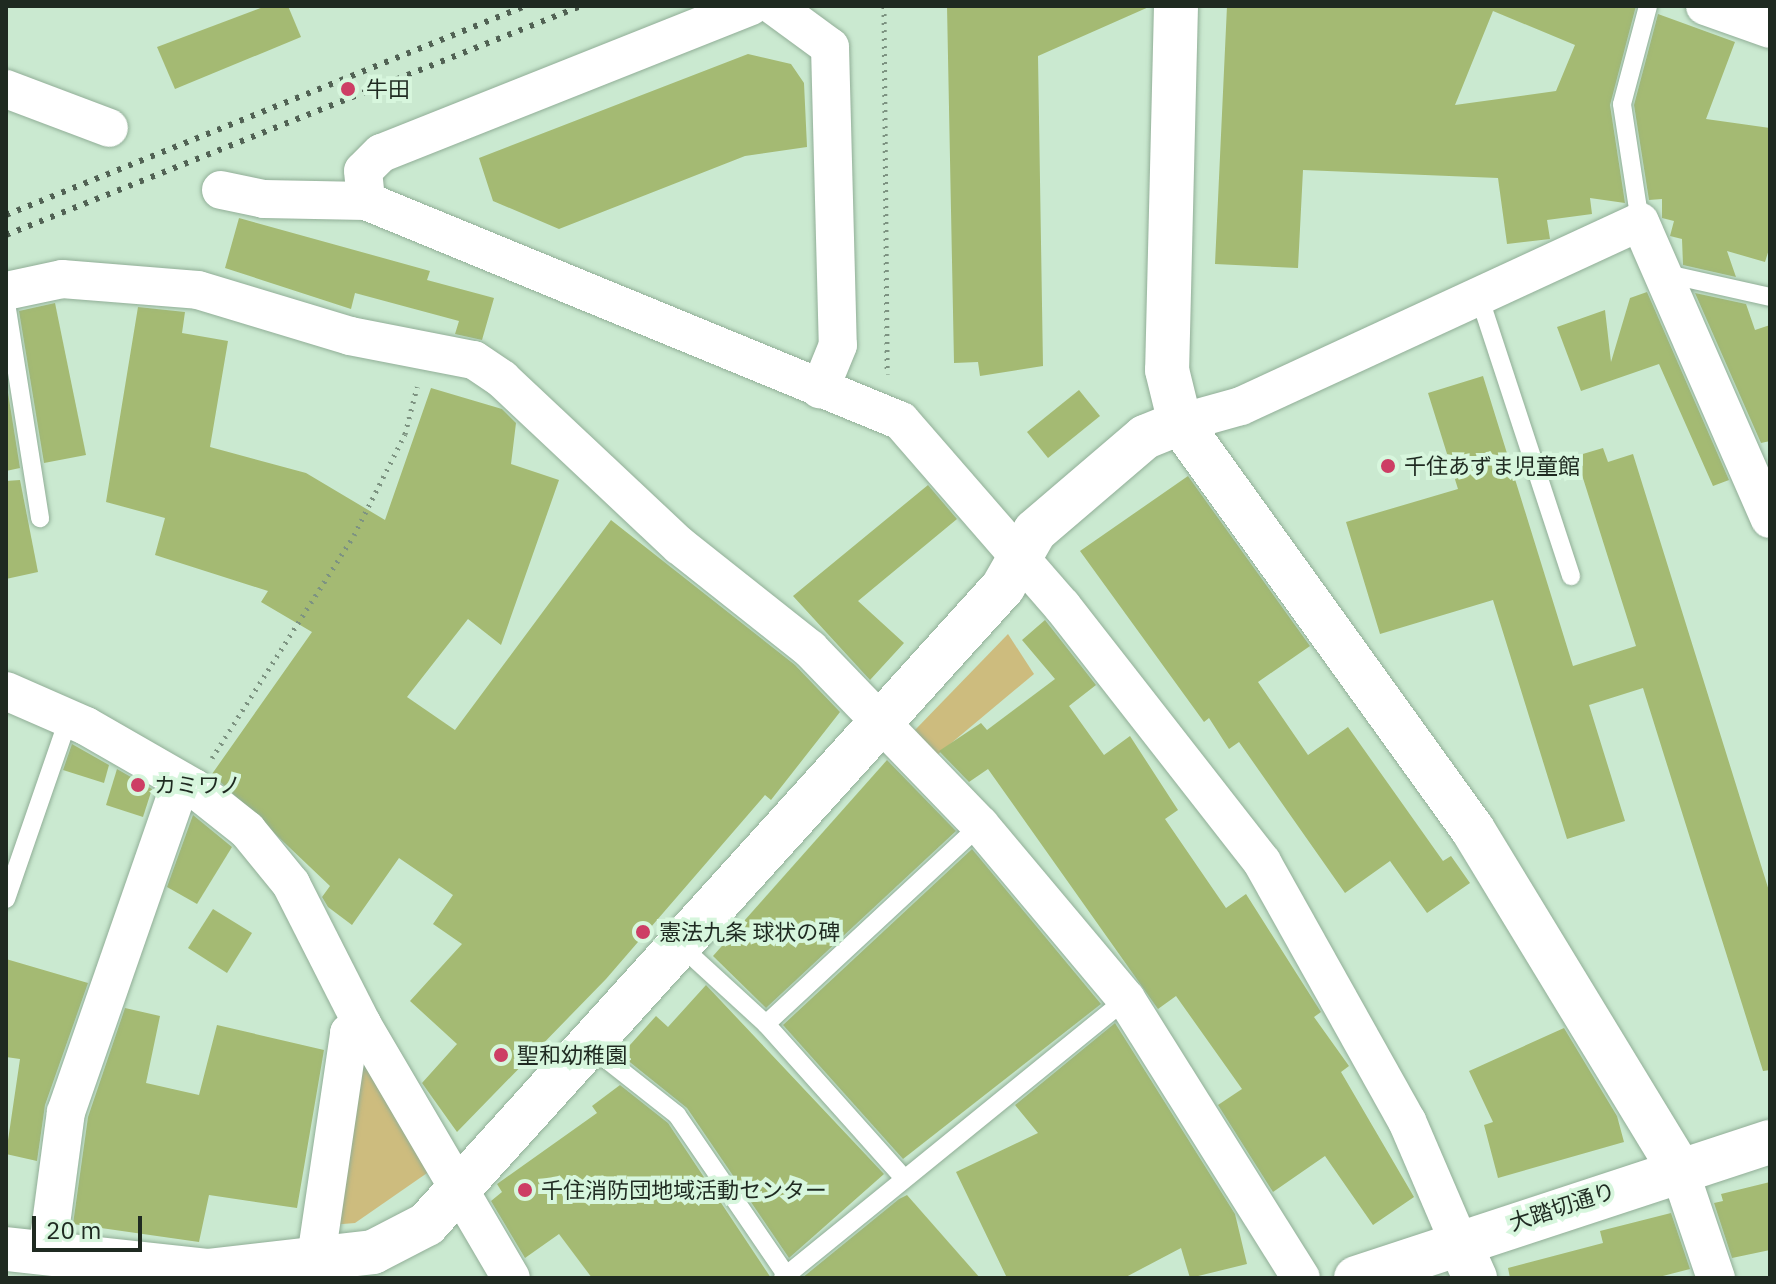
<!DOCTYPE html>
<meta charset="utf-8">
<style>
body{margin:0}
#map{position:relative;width:1776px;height:1284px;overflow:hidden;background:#cae9d0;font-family:"IBM Plex Sans","Noto Sans JP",sans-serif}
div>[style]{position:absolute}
.green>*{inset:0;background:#cdbc7e}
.building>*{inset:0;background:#a4ba73}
.path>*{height:5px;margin-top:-2.5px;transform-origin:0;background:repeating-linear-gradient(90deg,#7d9381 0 2px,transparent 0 8px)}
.roads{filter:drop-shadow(0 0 2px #91ae97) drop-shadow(0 0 2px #91ae97)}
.lane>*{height:18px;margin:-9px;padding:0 9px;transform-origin:9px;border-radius:9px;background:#fff}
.street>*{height:38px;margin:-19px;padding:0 19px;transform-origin:19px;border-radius:19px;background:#fff}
.secondary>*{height:44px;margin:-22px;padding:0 22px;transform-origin:22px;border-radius:22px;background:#fff}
.rail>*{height:6px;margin-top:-3px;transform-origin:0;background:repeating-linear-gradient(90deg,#516254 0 4px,transparent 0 12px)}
.dots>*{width:22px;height:22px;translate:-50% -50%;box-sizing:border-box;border:4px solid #d7f6dd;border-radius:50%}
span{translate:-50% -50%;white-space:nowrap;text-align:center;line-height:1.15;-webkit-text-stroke:8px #d7f6dd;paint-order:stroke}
.poi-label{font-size:22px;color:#1f2a21}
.left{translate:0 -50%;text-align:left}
.street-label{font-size:22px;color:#1f2a21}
.frame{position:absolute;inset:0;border:8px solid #1f2a21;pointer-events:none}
.scale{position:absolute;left:32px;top:1216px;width:110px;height:36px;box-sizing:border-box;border:4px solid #1f2a21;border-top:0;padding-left:10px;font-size:24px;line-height:28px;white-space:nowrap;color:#1f2a21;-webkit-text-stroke:6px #d7f6dd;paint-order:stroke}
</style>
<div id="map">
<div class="green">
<div style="clip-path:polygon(1008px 634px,1034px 674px,937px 755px,915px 730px)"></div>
<div style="clip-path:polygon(365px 1057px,430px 1171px,355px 1223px,331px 1225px)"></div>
</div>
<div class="building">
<div style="clip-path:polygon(266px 6px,288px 6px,301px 37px,175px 89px,157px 47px)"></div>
<div style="clip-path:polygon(947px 6px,1151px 6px,1038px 56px,1043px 366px,980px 376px,978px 362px,954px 363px)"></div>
<div style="clip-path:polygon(evenodd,1227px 6px,1636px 6px,1610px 105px,1625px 203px,1590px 198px,1592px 214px,1547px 220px,1550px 239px,1507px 244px,1498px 178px,1303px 170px,1298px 268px,1215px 264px,1227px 6px,1493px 11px,1575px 45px,1556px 91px,1455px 105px,1493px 11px)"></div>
<div style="clip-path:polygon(1658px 14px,1735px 42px,1706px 119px,1770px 128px,1770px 246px,1765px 262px,1727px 251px,1736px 277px,1683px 265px,1682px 239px,1670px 236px,1674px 221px,1662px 218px,1662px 199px,1649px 200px,1634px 105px)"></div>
<div style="clip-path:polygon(748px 54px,791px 64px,804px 83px,807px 147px,745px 156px,559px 229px,493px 201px,479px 158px)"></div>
<div style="clip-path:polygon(239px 218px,430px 271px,427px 280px,494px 298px,482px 340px,455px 334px,459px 321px,355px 293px,351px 309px,225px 268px)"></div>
<div style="clip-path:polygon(1647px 292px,1729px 480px,1713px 486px,1659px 364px,1581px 391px,1557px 327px,1605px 310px,1611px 362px,1630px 298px)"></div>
<div style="clip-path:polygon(1695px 293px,1746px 304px,1755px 330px,1770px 325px,1770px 441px,1761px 443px)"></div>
<div style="clip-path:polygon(55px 303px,86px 455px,44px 463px,19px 311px)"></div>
<div style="clip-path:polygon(138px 307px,185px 312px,182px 333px,228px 341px,210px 447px,306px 473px,385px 520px,431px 388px,502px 409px,516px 423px,511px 464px,559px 480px,501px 645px,468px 619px,407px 697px,455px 730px,611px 520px,795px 665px,840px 712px,771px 800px,765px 795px,606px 979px,457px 1132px,422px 1083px,457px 1044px,410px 1001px,462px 944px,433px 924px,453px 895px,399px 858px,352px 925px,328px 907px,322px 897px,330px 886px,212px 774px,312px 632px,261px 602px,268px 591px,155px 555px,165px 518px,106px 502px)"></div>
<div style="clip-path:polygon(1483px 376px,1573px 666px,1636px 646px,1576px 456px,1603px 448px,1608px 462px,1633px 454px,1770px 894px,1770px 1070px,1763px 1071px,1643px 688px,1589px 705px,1625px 821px,1567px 839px,1493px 600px,1380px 634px,1346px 522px,1458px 489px,1428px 393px)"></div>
<div style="clip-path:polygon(6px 380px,20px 468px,6px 471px)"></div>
<div style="clip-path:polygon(1079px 390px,1100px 416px,1048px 458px,1027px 432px)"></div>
<div style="clip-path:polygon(1188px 476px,1310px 646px,1258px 682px,1308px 755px,1348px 727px,1443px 861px,1451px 856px,1470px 883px,1427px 913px,1390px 861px,1345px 893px,1239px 742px,1229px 749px,1209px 718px,1204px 722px,1080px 551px)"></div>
<div style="clip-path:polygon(20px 480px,38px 572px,6px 579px,6px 481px)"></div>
<div style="clip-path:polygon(928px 485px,957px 519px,858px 601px,904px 643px,870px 680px,793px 596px)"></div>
<div style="clip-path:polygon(1045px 620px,1096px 685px,1069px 706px,1104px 755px,1130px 736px,1178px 810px,1165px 819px,1226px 908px,1246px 894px,1321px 1012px,1314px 1017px,1349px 1066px,1341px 1072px,1414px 1197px,1373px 1225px,1325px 1156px,1273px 1192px,1218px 1105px,1242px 1089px,1176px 996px,1158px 1009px,988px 769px,969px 782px,939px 751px,981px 723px,987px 730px,1055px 679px,1022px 640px)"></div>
<div style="clip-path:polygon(72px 744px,109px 765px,104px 783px,63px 770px)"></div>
<div style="clip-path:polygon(887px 760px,956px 831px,766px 1008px,713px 956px)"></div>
<div style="clip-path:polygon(117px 769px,152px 789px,143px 817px,106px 805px)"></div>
<div style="clip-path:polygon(193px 815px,232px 847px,197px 904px,167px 887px)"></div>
<div style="clip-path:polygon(972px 849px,1101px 1004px,903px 1159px,783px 1025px)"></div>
<div style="clip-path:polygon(213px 909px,252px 933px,227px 973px,188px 948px)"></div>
<div style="clip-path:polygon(6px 959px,88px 983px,45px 1105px,37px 1161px,6px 1154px,20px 1059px,6px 1057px)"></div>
<div style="clip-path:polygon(706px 985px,884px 1174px,789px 1258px,687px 1108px,621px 1055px,656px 1016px,668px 1027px)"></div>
<div style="clip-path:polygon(125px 1008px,160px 1016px,146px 1083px,199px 1095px,217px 1025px,324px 1050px,297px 1208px,209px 1195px,199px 1242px,73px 1224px,88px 1117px)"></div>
<div style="clip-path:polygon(1115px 1023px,1235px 1214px,1247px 1264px,1190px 1278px,1181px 1248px,1124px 1278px,1007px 1278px,956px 1172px,1038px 1133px,1015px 1105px)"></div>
<div style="clip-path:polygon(1564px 1028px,1617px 1116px,1624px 1142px,1498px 1178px,1484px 1125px,1493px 1122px,1469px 1071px)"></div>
<div style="clip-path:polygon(620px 1085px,668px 1123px,771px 1278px,592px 1278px,559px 1234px,525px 1258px,491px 1201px,502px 1192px,497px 1184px,597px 1113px,592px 1106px)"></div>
<div style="clip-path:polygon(1770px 1182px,1770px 1250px,1732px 1258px,1714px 1203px,1723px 1201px,1721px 1194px)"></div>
<div style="clip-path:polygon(907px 1195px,980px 1278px,802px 1278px,899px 1199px)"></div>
<div style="clip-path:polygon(1671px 1213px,1690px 1269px,1655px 1278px,1510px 1278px,1508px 1268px,1603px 1243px,1600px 1231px)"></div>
</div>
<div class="path">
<div style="left:884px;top:6px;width:368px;rotate:89.5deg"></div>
<div style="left:212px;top:758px;width:264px;rotate:-57.5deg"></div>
<div style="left:354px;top:535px;width:113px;rotate:-63.2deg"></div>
<div style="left:405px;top:434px;width:49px;rotate:-75.7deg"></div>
</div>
<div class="roads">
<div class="lane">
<div style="left:1640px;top:222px;width:119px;rotate:-98.7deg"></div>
<div style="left:1622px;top:104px;width:101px;rotate:-75.1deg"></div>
<div style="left:1667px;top:274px;width:106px;rotate:12.6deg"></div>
<div style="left:1479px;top:296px;width:295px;rotate:71.8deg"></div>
<div style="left:6px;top:303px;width:218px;rotate:81deg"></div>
<div style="left:6px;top:899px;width:193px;rotate:-70.9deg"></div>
<div style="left:683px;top:948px;width:113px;rotate:42.5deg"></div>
<div style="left:766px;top:1024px;width:205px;rotate:48.2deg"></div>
<div style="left:766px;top:1024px;width:292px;rotate:-42.9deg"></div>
<div style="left:592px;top:1048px;width:108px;rotate:38.2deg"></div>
<div style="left:677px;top:1115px;width:197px;rotate:55.7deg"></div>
<div style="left:783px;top:1278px;width:442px;rotate:-39.1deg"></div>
</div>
<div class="street">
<div style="left:751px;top:6px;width:398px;rotate:158.3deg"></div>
<div style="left:381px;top:153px;width:25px;rotate:135deg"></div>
<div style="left:363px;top:171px;width:30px;rotate:84deg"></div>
<div style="left:366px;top:201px;width:578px;rotate:22.35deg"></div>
<div style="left:901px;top:421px;width:245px;rotate:49deg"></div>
<div style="left:1062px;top:606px;width:325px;rotate:52deg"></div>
<div style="left:1262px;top:862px;width:297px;rotate:60.8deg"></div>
<div style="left:1407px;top:1121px;width:129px;rotate:66.8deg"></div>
<div style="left:774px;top:6px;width:69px;rotate:36.2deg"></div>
<div style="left:830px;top:47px;width:298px;rotate:88.5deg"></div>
<div style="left:838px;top:345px;width:48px;rotate:112.2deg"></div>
<div style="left:1705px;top:6px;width:69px;rotate:19.5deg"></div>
<div style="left:6px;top:89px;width:110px;rotate:20.7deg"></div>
<div style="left:221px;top:190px;width:44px;rotate:11.8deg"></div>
<div style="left:264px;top:199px;width:102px;rotate:1.1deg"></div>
<div style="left:6px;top:291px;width:57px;rotate:-12.1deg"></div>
<div style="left:62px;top:279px;width:136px;rotate:4.6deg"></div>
<div style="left:198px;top:290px;width:159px;rotate:16.8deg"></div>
<div style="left:350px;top:336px;width:126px;rotate:11deg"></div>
<div style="left:474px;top:360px;width:34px;rotate:34deg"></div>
<div style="left:502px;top:379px;width:244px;rotate:43.2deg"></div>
<div style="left:680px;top:546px;width:166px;rotate:38.4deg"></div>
<div style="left:810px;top:649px;width:245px;rotate:46deg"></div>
<div style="left:980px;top:825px;width:227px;rotate:50deg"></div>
<div style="left:1126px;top:999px;width:329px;rotate:57.9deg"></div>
<div style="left:1180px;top:423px;width:63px;rotate:-15.6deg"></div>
<div style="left:1241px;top:406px;width:439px;rotate:-24.8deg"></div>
<div style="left:1640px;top:222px;width:324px;rotate:66.4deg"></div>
<div style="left:6px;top:691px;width:87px;rotate:23.6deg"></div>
<div style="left:86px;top:726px;width:125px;rotate:29.9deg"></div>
<div style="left:194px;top:788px;width:68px;rotate:38.4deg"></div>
<div style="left:247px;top:830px;width:70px;rotate:50.8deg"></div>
<div style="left:291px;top:884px;width:157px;rotate:63.1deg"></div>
<div style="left:362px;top:1024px;width:294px;rotate:59.6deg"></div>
<div style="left:1679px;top:1169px;width:115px;rotate:71.3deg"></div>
<div style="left:47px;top:1254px;width:143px;rotate:-82.4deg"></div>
<div style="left:66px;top:1112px;width:350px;rotate:-70.8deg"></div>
<div style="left:313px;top:1278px;width:248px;rotate:-81.6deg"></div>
<div style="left:349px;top:1033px;width:16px;rotate:-35deg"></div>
</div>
<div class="secondary">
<div style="left:1176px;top:6px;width:364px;rotate:91.4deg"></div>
<div style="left:1167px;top:370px;width:55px;rotate:76.2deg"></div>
<div style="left:1180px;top:423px;width:501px;rotate:54.25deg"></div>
<div style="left:1473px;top:830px;width:397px;rotate:58.7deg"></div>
<div style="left:1458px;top:1240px;width:42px;rotate:65.9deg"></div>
<div style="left:6px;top:1249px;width:202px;rotate:6.2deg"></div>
<div style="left:207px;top:1271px;width:167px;rotate:-6.5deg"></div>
<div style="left:373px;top:1252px;width:61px;rotate:-27.4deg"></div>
<div style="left:427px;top:1224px;width:859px;rotate:-47.88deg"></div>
<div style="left:1003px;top:587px;width:64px;rotate:-60.3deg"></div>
<div style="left:1035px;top:531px;width:145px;rotate:-40.5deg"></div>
<div style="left:1145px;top:437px;width:38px;rotate:-22deg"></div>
<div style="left:1356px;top:1278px;width:436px;rotate:-18.2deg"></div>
</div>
</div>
<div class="rail">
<div style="left:6px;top:215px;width:560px;rotate:-21.93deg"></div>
<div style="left:6px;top:235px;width:619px;rotate:-21.72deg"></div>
</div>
<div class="dots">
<div style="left:348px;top:89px;background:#cd3e65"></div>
<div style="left:1388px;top:466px;background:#cd3e65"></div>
<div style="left:138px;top:785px;background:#cd3e65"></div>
<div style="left:643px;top:932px;background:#cd3e65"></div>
<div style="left:501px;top:1055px;background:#cd3e65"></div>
<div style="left:525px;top:1190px;background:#cd3e65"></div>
</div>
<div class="poi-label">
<span class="left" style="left:366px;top:89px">牛田</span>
<span class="left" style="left:1404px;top:466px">千住あずま児童館</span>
<span class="left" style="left:154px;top:785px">カミワノ</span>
<span class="left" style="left:659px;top:932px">憲法九条 球状の碑</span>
<span class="left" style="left:517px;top:1055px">聖和幼稚園</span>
<span class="left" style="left:541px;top:1190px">千住消防団地域活動センター</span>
</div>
<div class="street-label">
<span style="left:1562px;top:1206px;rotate:-18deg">大踏切通り</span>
</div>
<div class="frame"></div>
<div class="scale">20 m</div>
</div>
